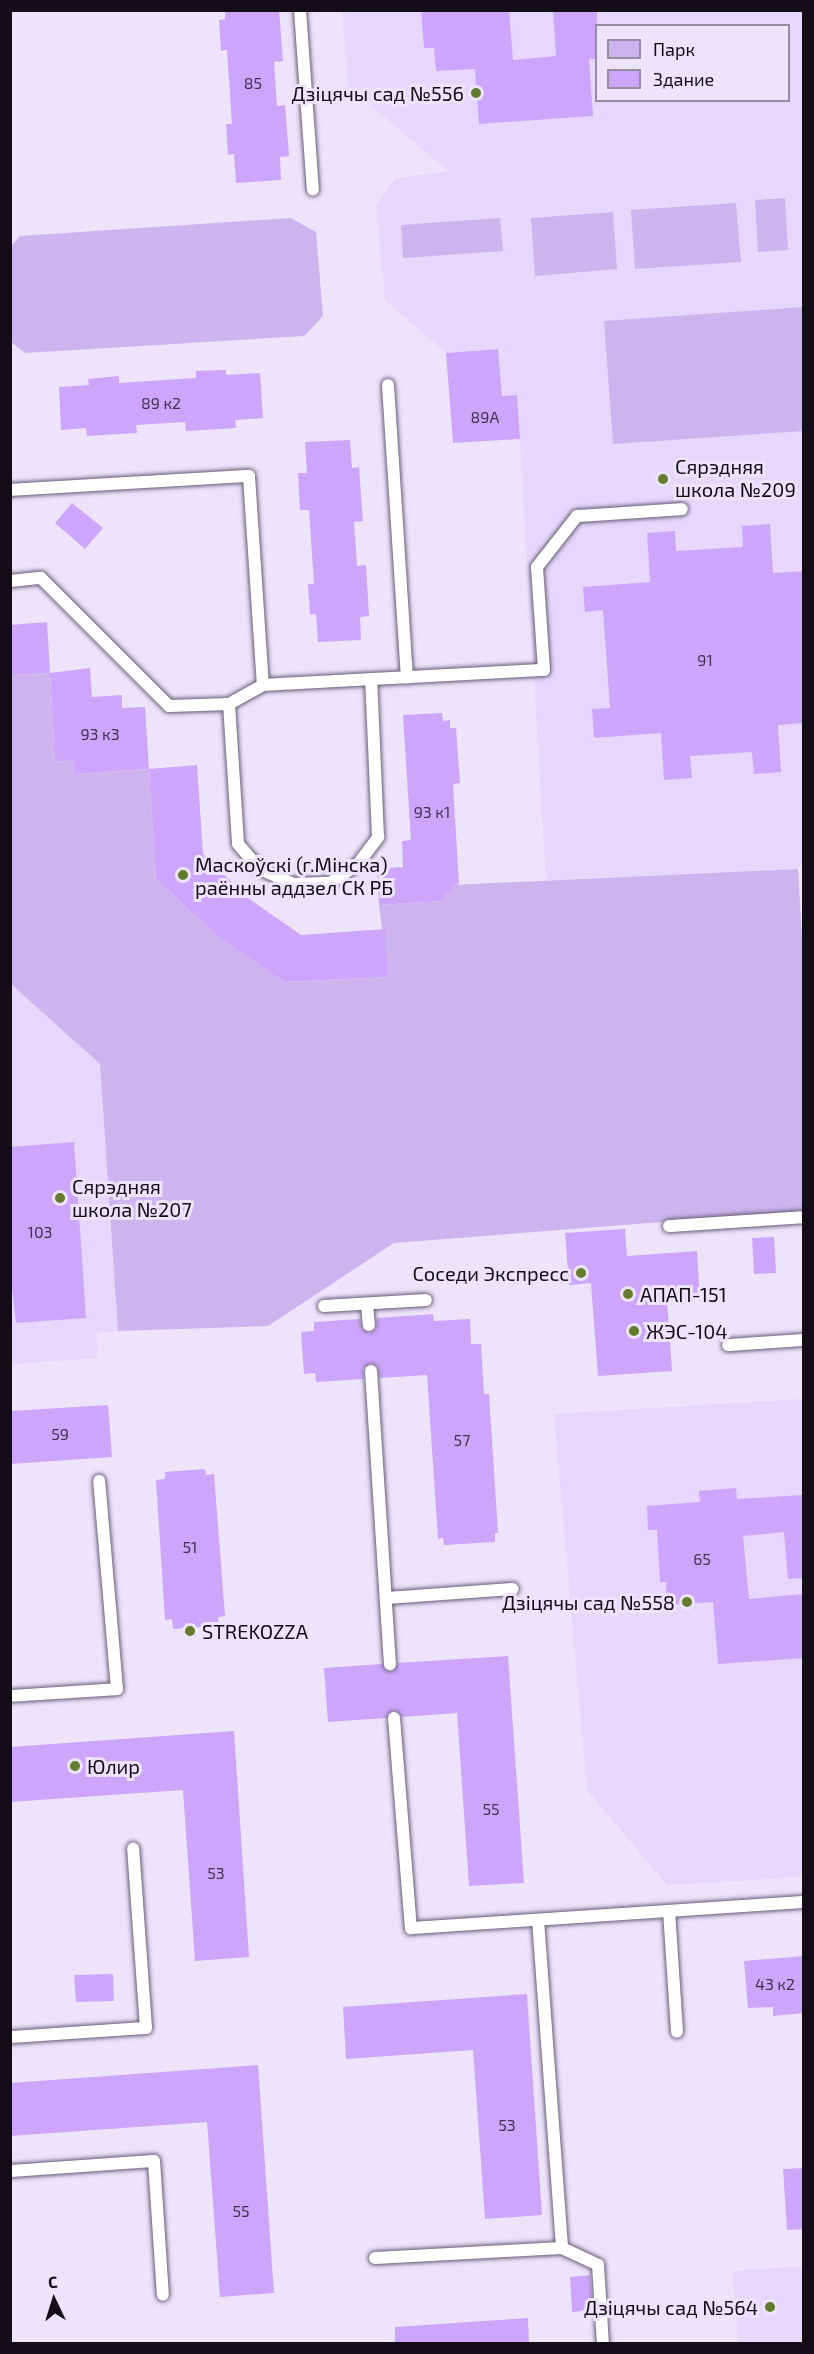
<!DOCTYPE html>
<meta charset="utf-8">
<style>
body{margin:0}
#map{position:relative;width:814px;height:2354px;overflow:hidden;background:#ede3fb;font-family:"Exo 2",sans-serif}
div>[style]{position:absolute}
.built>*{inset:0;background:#e7d7fc}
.green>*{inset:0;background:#ceb4ee}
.building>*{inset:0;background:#cda6fc}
.roads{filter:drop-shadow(0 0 2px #685d77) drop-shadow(0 0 2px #685d77)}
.service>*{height:12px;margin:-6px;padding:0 6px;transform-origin:6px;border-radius:6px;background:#fff}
.dots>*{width:16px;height:16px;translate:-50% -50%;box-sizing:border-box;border:3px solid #ede3fb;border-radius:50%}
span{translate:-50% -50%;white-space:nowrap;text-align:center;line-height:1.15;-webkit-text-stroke:6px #ede3fb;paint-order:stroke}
.number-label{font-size:16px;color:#413350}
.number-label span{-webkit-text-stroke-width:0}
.poi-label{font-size:20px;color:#120d17}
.right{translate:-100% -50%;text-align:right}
.left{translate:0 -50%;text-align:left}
.frame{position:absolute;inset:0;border:12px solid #120d17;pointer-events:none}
.legend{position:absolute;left:595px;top:24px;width:195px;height:78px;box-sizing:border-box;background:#ede3fb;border:2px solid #958da0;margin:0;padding:8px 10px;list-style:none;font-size:18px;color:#120d17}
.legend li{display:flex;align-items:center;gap:12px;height:30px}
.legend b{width:30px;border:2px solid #958da0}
.north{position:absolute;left:24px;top:2270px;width:60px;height:60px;-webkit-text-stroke:4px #ede3fb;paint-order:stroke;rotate:356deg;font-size:16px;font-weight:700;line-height:24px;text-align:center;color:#120d17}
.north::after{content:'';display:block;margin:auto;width:21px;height:27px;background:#120d17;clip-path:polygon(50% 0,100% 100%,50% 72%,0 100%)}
</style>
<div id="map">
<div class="built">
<div style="clip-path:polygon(evenodd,342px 11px,803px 11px,804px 862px,798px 869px,546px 880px,517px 395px,502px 396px,498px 349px,446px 353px,385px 300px,376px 205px,395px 179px,448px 171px,348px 86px,342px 11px,596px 26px,788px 26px,788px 100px,596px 100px,596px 26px)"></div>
<div style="clip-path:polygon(11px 981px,100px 1064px,118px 1331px,97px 1333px,98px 1358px,11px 1364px)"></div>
<div style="clip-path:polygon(803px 1399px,803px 1877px,667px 1885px,587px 1790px,554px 1414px)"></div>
<div style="clip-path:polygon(803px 2266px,803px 2343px,738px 2343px,733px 2271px)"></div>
</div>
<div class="green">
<div style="clip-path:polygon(785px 198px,788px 250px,758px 252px,755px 200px)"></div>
<div style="clip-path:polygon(736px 203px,741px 262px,635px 269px,631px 210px)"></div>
<div style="clip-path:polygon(613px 212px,617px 269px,535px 276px,531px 218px)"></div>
<div style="clip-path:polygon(291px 218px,316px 232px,323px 316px,304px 336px,25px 353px,11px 342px,11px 246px,20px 236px)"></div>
<div style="clip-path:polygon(500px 218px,503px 251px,403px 258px,401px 225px)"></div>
<div style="clip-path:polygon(803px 307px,803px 431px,613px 444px,604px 321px)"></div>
<div style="clip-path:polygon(50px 673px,55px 762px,73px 760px,74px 774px,149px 769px,156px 879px,217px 936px,284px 982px,388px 977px,379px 905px,444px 901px,444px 893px,452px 892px,452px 885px,798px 869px,804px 973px,803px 1211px,394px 1243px,268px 1326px,118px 1331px,100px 1064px,11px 984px,11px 675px)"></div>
</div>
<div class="building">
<div style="clip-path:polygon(225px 10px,279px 10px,283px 61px,274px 62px,277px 106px,285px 105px,289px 156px,280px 157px,281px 180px,236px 183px,234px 154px,228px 155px,226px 124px,232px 124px,227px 50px,221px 51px,219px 20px,225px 19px)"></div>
<div style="clip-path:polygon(421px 10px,509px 10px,513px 60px,556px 56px,553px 10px,597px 10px,597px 59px,589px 59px,593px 116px,479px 124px,475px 69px,436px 71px,434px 48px,424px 48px)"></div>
<div style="clip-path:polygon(498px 349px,502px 396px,517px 395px,520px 439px,453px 443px,446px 353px)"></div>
<div style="clip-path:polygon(226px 370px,226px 375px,260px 373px,263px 418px,235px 420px,236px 428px,186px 431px,185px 422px,136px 425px,137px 433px,87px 436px,86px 428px,61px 430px,59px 387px,89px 385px,88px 379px,119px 376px,119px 383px,196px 378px,196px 371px)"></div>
<div style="clip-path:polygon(350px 440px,352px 468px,359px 467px,363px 521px,354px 522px,357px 566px,366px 565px,369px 616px,360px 617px,361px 640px,318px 642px,316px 614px,310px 615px,309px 600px,308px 584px,314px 584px,309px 510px,300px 510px,298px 473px,307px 473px,305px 442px)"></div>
<div style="clip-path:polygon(72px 503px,103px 528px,85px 549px,55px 523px)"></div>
<div style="clip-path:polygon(770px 524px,773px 573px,804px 571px,804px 723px,778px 725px,781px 772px,754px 774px,752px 752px,690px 756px,692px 778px,664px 780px,661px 733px,594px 738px,592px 709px,610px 708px,603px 610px,585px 612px,583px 587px,650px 582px,647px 533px,675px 531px,676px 551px,743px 547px,742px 526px)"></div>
<div style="clip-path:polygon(47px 622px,50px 673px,10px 675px,10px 625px)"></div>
<div style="clip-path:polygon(90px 668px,92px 697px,122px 695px,122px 708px,145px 707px,149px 769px,74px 774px,73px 760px,55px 762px,50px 673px)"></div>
<div style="clip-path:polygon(442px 713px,443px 721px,450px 720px,450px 728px,456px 728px,460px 783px,453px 784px,459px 884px,452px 885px,452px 892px,444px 893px,444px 901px,379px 905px,377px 869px,403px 867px,402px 841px,411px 840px,403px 715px)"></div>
<div style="clip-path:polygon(197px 765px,203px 854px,248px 898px,301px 935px,385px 929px,388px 977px,284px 982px,217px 936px,156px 879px,149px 769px)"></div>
<div style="clip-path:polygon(74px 1142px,86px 1318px,16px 1323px,10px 1269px,10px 1147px)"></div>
<div style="clip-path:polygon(625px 1229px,627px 1256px,697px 1251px,700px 1298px,667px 1300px,672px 1371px,598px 1376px,591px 1283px,569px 1285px,565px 1233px)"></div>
<div style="clip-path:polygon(774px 1237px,776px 1273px,754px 1274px,752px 1238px)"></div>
<div style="clip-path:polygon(433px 1314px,434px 1321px,470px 1319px,471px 1344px,481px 1344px,484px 1394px,489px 1394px,498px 1533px,495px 1533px,495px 1542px,444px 1545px,443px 1538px,438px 1539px,427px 1375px,380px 1378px,378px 1367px,371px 1363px,363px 1368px,363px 1379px,316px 1382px,315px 1373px,304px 1374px,301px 1332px,314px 1331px,314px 1322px,360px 1319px,362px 1329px,369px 1333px,376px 1329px,377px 1318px)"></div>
<div style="clip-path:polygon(108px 1405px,112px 1457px,10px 1464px,10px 1411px)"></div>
<div style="clip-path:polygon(205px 1469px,206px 1475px,214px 1474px,225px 1616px,218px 1617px,219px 1626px,173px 1629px,172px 1619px,165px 1620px,156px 1480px,165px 1479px,165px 1472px)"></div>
<div style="clip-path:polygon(736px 1488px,737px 1499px,804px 1495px,804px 1578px,788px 1579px,784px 1532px,743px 1536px,749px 1599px,804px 1594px,804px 1658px,718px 1664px,713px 1602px,667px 1605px,666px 1582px,660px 1582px,657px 1530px,648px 1530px,647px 1506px,700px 1502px,699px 1491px)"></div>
<div style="clip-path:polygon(508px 1656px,524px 1883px,469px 1886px,457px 1713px,402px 1717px,394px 1710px,386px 1718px,328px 1722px,324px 1668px,382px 1664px,391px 1672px,398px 1663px)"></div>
<div style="clip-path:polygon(234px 1731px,249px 1957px,195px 1961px,183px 1790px,10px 1802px,10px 1747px)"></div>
<div style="clip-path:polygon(804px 1956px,804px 2013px,773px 2016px,773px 2007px,748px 2008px,744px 1961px)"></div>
<div style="clip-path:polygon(113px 1974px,114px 2001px,76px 2002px,74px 1975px)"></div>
<div style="clip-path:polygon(527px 1994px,542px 2215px,485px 2219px,473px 2050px,346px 2059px,343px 2007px)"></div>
<div style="clip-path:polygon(258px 2065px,274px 2293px,220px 2297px,207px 2122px,10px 2136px,10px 2083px)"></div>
<div style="clip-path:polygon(804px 2168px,804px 2229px,787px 2230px,783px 2169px)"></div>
<div style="clip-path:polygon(590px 2275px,593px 2310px,572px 2312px,570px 2277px)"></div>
<div style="clip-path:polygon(528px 2318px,529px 2343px,395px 2343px,395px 2327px)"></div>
</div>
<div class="roads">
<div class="service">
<div style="left:300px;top:10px;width:180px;rotate:85.9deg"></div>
<div style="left:388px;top:385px;width:293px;rotate:86.3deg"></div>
<div style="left:10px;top:490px;width:239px;rotate:-3.4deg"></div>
<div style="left:249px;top:476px;width:209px;rotate:86.2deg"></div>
<div style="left:10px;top:581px;width:31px;rotate:-6deg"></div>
<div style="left:41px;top:578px;width:181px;rotate:45deg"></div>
<div style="left:169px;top:706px;width:60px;rotate:-1.9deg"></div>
<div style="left:229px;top:704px;width:39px;rotate:-29deg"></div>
<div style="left:263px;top:685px;width:281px;rotate:-3.1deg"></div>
<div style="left:544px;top:670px;width:103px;rotate:-93.9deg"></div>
<div style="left:537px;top:567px;width:65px;rotate:-51.9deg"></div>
<div style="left:577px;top:516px;width:105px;rotate:-3.8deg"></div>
<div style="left:229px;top:704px;width:140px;rotate:86.3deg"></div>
<div style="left:238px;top:844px;width:33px;rotate:49deg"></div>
<div style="left:260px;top:869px;width:37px;rotate:24deg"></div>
<div style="left:294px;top:884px;width:36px;rotate:-2deg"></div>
<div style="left:330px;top:883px;width:34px;rotate:-34deg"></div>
<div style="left:358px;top:864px;width:34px;rotate:-53deg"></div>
<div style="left:378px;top:837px;width:158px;rotate:-92.5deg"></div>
<div style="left:669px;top:1226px;width:135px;rotate:-3.8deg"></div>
<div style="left:367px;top:1304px;width:21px;rotate:85deg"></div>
<div style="left:324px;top:1306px;width:102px;rotate:-3.4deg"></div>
<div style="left:728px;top:1345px;width:76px;rotate:-3.8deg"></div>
<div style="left:371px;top:1371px;width:294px;rotate:86.3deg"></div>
<div style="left:386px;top:1598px;width:127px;rotate:-4.1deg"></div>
<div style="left:10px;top:1696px;width:107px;rotate:-3.7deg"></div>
<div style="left:117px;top:1689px;width:209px;rotate:-94.9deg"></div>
<div style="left:394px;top:1718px;width:211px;rotate:85.4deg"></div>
<div style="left:411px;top:1928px;width:394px;rotate:-3.8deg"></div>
<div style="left:669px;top:1911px;width:121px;rotate:86.2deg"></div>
<div style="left:538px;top:1920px;width:329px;rotate:85.8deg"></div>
<div style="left:10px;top:2037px;width:136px;rotate:-3.8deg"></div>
<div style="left:146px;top:2028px;width:180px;rotate:-94.1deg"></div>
<div style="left:10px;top:2171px;width:144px;rotate:-4deg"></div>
<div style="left:154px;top:2161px;width:134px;rotate:86.2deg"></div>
<div style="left:375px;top:2258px;width:187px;rotate:-3.1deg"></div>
<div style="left:562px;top:2248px;width:40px;rotate:25deg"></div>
<div style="left:598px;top:2265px;width:79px;rotate:86.4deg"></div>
</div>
</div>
<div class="dots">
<div style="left:476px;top:93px;background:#627b2d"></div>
<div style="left:663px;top:479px;background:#627b2d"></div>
<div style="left:183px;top:875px;background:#627b2d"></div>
<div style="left:60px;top:1198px;background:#627b2d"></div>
<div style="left:581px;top:1273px;background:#627b2d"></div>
<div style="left:628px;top:1294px;background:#627b2d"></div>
<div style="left:634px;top:1331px;background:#627b2d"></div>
<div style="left:687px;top:1602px;background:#627b2d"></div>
<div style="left:190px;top:1631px;background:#627b2d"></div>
<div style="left:75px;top:1766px;background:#627b2d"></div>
<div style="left:770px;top:2307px;background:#627b2d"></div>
</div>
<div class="number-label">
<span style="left:253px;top:83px">85</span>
<span style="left:161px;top:403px">89 к2</span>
<span style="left:485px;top:417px">89А</span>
<span style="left:705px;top:660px">91</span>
<span style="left:100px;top:734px">93 к3</span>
<span style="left:432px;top:812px">93 к1</span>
<span style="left:40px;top:1232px">103</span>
<span style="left:60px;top:1434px">59</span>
<span style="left:462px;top:1440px">57</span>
<span style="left:190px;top:1547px">51</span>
<span style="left:702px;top:1559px">65</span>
<span style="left:491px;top:1809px">55</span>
<span style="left:216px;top:1873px">53</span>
<span style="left:775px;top:1984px">43 к2</span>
<span style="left:507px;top:2125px">53</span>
<span style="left:241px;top:2211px">55</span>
</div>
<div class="poi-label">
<span class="right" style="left:464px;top:93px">Дзіцячы сад №556</span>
<span class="left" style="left:675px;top:478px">Сярэдняя<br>школа №209</span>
<span class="left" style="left:195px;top:876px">Маскоўскі (г.Мінска)<br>раённы аддзел СК РБ</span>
<span class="left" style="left:72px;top:1198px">Сярэдняя<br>школа №207</span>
<span class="right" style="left:569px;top:1273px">Соседи Экспресс</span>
<span class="left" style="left:640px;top:1294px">АПАП-151</span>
<span class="left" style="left:646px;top:1331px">ЖЭС-104</span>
<span class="right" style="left:675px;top:1602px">Дзіцячы сад №558</span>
<span class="left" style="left:202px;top:1631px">STREKOZZA</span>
<span class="left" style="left:87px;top:1766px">Юлир</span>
<span class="right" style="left:758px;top:2307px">Дзіцячы сад №564</span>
</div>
<div class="frame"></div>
<ul class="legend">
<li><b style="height:16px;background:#ceb4ee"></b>Парк</li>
<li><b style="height:16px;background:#cda6fc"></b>Здание</li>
</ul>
<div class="north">С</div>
</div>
